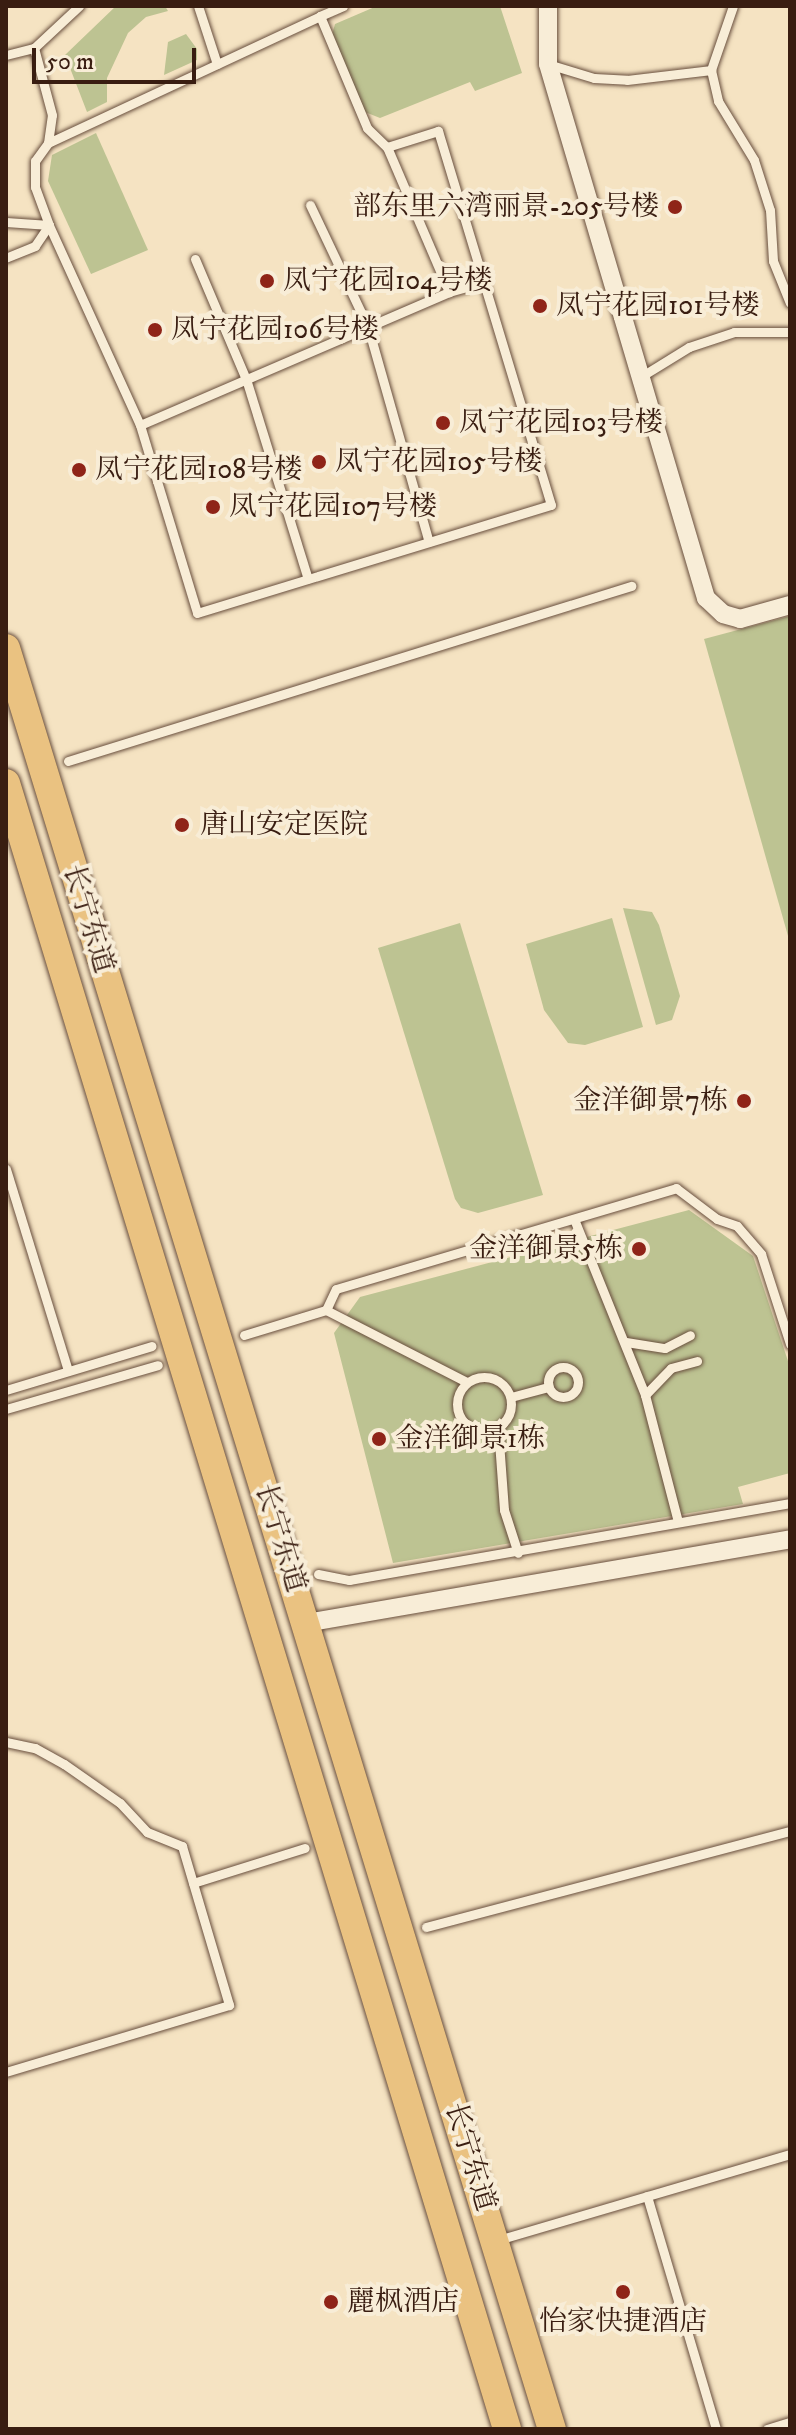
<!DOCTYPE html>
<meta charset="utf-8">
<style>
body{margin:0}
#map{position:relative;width:796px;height:2435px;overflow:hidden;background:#f5e3c2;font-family:"IM FELL DW Pica","Noto Serif SC",serif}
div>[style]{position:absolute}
.green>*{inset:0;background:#bdc392}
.roads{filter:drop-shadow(0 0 2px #684e3d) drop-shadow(0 0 2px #684e3d)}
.lane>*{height:9px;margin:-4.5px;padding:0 4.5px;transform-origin:4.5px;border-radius:4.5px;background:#f8edd7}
.lane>.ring{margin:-4.5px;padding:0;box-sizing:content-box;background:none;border:9px solid #f8edd7;border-radius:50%}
.street>*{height:18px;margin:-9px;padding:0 9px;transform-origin:9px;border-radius:9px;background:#f8edd7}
.primary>*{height:28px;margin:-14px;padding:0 14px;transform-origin:14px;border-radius:14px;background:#eac281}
.dots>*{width:22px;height:22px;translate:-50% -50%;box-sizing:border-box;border:4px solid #f8edd7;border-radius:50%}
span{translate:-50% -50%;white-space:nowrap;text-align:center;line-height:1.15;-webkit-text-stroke:8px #f8edd7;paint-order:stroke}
.poi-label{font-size:28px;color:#391d11}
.right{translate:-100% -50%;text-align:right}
.left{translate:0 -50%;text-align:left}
.street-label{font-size:28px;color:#391d11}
.frame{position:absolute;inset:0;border:8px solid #391d11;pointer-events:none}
.scale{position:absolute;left:32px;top:48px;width:164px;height:36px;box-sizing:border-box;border:4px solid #391d11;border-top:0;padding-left:10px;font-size:24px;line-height:28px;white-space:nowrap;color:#391d11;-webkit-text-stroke:6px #f8edd7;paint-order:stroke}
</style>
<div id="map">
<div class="green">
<div style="clip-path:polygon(116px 6px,165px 6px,168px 11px,146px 17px,128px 33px,107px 78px,107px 102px,87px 112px,65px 55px)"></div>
<div style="clip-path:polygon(377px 6px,500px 6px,522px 73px,475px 91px,470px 82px,380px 118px,365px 112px,332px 35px,335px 24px)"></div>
<div style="clip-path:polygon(186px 34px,197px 49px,197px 60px,164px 75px,168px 42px)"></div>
<div style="clip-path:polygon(96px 133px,148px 250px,91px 274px,48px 181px,52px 155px)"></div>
<div style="clip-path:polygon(790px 616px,790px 943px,704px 639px)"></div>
<div style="clip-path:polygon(623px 908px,652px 912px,659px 925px,680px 996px,672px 1020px,656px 1025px)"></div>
<div style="clip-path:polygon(612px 918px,643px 1027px,585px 1045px,568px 1043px,544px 1010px,526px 944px)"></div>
<div style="clip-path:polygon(460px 923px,543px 1195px,478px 1213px,461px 1208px,455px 1199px,378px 948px)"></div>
<div style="clip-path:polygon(689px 1210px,753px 1256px,790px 1367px,790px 1473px,738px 1487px,743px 1504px,393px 1563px,334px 1333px,360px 1297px)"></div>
</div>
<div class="roads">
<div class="lane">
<div style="left:198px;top:6px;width:61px;rotate:71.9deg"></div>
<div style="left:733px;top:6px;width:68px;rotate:109deg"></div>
<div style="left:711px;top:70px;width:32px;rotate:77deg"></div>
<div style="left:718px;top:101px;width:69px;rotate:58.6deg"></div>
<div style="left:754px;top:160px;width:52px;rotate:72.3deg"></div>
<div style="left:770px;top:210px;width:51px;rotate:86.6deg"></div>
<div style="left:773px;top:261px;width:45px;rotate:68deg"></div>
<div style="left:320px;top:16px;width:121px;rotate:67.2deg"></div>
<div style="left:367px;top:128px;width:28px;rotate:44deg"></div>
<div style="left:387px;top:147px;width:158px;rotate:66.8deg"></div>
<div style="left:449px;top:292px;width:336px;rotate:156.7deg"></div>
<div style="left:140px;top:425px;width:220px;rotate:-114.5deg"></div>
<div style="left:49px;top:225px;width:40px;rotate:-110.2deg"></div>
<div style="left:35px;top:187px;width:26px;rotate:-90deg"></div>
<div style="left:35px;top:161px;width:22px;rotate:-54deg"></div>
<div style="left:48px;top:143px;width:300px;rotate:-25deg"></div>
<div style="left:320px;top:16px;width:25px;rotate:-23deg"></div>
<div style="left:6px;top:55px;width:29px;rotate:-14deg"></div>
<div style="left:548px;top:64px;width:48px;rotate:16.9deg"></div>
<div style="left:594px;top:78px;width:33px;rotate:3deg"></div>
<div style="left:627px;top:80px;width:85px;rotate:-6.8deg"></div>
<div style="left:48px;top:143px;width:28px;rotate:-82deg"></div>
<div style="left:52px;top:115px;width:69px;rotate:-105deg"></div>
<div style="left:34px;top:48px;width:62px;rotate:-43deg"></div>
<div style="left:310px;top:205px;width:135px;rotate:64.6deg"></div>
<div style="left:368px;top:327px;width:223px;rotate:74.2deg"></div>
<div style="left:6px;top:222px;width:43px;rotate:4deg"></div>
<div style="left:49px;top:225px;width:25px;rotate:124deg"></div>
<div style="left:35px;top:246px;width:31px;rotate:158deg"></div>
<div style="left:195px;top:259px;width:130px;rotate:67deg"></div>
<div style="left:246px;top:379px;width:209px;rotate:72.8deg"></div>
<div style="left:449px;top:292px;width:36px;rotate:-16deg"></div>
<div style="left:642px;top:376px;width:55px;rotate:-31.7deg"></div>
<div style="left:689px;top:347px;width:47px;rotate:-18.4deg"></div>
<div style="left:734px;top:332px;width:56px"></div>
<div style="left:140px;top:425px;width:196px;rotate:73.1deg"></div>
<div style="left:197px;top:613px;width:370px;rotate:-17deg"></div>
<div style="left:551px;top:505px;width:391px;rotate:-106.8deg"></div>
<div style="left:438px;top:131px;width:53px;rotate:162.6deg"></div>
<div style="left:68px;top:761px;width:590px;rotate:-17.27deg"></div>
<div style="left:6px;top:1169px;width:211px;rotate:72.9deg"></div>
<div style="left:574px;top:1219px;width:190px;rotate:68deg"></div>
<div style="left:645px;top:1395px;width:131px;rotate:75.4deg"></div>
<div style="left:326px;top:1310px;width:158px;rotate:27.1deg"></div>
<div style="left:244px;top:1335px;width:86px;rotate:-17deg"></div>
<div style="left:326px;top:1310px;width:23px;rotate:-65deg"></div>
<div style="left:336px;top:1289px;width:355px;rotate:-16.5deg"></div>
<div style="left:676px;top:1188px;width:51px;rotate:37.1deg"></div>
<div style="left:717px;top:1219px;width:21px;rotate:19deg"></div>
<div style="left:737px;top:1226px;width:37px;rotate:49deg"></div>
<div style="left:761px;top:1254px;width:95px;rotate:72.1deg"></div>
<div style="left:626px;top:1342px;width:39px;rotate:9deg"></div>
<div style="left:665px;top:1348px;width:28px;rotate:-27deg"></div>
<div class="ring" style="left:548px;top:1367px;width:21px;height:21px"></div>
<div class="ring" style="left:457px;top:1377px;width:45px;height:45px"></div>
<div style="left:6px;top:1390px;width:152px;rotate:-16.8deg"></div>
<div style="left:645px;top:1395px;width:37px;rotate:-46deg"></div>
<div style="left:671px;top:1368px;width:27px;rotate:-15deg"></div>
<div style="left:511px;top:1397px;width:39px;rotate:-15deg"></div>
<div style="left:6px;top:1409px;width:158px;rotate:-16.1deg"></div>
<div style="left:498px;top:1428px;width:82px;rotate:85.8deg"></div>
<div style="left:504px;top:1510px;width:45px;rotate:72deg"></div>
<div style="left:318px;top:1574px;width:32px;rotate:11deg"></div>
<div style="left:349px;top:1580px;width:448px;rotate:-9.9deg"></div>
<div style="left:6px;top:1742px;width:30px;rotate:12deg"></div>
<div style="left:35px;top:1748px;width:33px;rotate:29deg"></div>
<div style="left:64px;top:1764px;width:68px;rotate:34.9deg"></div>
<div style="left:120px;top:1803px;width:40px;rotate:47deg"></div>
<div style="left:147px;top:1832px;width:38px;rotate:22deg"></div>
<div style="left:182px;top:1846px;width:166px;rotate:73.5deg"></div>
<div style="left:229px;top:2005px;width:233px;rotate:163.3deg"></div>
<div style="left:193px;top:1883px;width:117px;rotate:-17.4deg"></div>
<div style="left:426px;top:1927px;width:376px;rotate:-14.8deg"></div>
<div style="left:647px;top:2196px;width:243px;rotate:73.5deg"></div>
<div style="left:498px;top:2240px;width:304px;rotate:-16.4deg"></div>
<div style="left:767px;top:2429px;width:24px;rotate:-17deg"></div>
</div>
<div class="street">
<div style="left:548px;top:6px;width:58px;rotate:90deg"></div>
<div style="left:548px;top:64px;width:557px;rotate:73.52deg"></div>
<div style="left:706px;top:598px;width:23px;rotate:43deg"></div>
<div style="left:723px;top:614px;width:18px;rotate:16deg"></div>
<div style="left:740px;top:619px;width:52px;rotate:-15.6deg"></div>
<div style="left:306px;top:1623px;width:491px;rotate:-9.8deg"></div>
</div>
<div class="primary">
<div style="left:6px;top:648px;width:1863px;rotate:72.96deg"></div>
<div style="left:6px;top:783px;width:1721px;rotate:73.07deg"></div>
</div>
</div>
<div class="dots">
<div style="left:675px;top:207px;background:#8f2418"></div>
<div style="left:267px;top:281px;background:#8f2418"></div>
<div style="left:540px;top:306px;background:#8f2418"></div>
<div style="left:155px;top:330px;background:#8f2418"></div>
<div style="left:443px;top:423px;background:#8f2418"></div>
<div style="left:319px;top:462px;background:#8f2418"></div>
<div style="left:79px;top:470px;background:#8f2418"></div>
<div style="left:213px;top:507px;background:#8f2418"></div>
<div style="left:182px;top:825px;background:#8f2418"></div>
<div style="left:744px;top:1101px;background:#8f2418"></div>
<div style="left:639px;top:1249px;background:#8f2418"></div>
<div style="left:379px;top:1439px;background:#8f2418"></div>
<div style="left:623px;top:2292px;background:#8f2418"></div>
<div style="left:331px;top:2302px;background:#8f2418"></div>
</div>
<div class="poi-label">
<span class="right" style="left:659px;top:207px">部东里六湾丽景-205号楼</span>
<span class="left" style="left:283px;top:281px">凤宁花园104号楼</span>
<span class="left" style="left:556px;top:306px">凤宁花园101号楼</span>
<span class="left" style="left:171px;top:330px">凤宁花园106号楼</span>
<span class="left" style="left:459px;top:423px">凤宁花园103号楼</span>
<span class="left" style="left:335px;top:462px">凤宁花园105号楼</span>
<span class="left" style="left:95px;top:470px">凤宁花园108号楼</span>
<span class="left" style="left:229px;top:507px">凤宁花园107号楼</span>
<span class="left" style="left:200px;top:825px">唐山安定医院</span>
<span class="right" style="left:728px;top:1101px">金洋御景7栋</span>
<span class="right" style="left:623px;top:1249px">金洋御景5栋</span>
<span class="left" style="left:395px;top:1439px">金洋御景1栋</span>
<span class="left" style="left:347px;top:2302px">麗枫酒店</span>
<span style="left:623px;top:2322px">怡家快捷酒店</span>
</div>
<div class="street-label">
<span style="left:88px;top:919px;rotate:73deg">长宁东道</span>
<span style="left:280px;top:1538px;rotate:73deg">长宁东道</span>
<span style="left:470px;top:2157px;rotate:73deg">长宁东道</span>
</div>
<div class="frame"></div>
<div class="scale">50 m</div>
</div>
